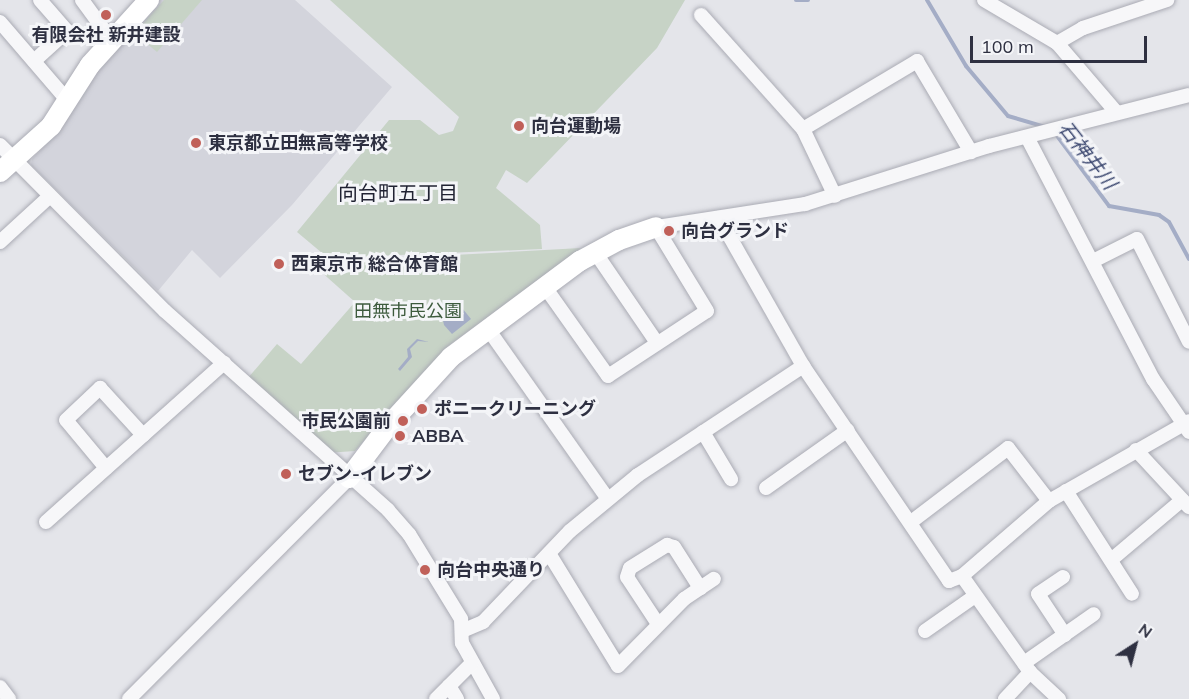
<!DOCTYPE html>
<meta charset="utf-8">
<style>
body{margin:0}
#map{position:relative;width:1189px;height:699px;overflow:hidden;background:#e4e5ea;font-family:Mulish,"Noto Sans JP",sans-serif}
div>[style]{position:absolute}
.built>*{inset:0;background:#d3d4dc}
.green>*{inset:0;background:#c7d3c6}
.water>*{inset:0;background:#a4adc6}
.stream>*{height:4px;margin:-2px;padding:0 2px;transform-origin:2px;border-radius:2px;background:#a4adc6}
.roads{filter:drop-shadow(0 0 2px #aaabb4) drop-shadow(0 0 2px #aaabb4)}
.street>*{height:14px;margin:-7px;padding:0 7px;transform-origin:7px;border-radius:7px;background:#f7f7f9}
.secondary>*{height:20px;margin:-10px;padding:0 10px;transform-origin:10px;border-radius:10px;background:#fff}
.dots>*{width:16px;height:16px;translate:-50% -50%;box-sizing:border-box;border:3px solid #f4f5f8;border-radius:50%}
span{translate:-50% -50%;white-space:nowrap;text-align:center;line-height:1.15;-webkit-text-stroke:6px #f4f5f8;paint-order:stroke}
.poi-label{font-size:18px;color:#2e3041;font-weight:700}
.left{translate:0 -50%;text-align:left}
.right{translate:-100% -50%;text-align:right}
.park-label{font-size:18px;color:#3d5b3d}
.water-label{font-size:20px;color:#3c4870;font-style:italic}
.neighbourhood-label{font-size:20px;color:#202232}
.north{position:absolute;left:1105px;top:615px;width:60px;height:60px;-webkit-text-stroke:4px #f4f5f8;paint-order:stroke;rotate:36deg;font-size:16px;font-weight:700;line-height:24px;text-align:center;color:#2e3041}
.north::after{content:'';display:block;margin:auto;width:21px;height:27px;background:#2e3041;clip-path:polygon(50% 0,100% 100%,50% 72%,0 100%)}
.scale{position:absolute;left:970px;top:36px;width:177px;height:27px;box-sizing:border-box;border:3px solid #2e3041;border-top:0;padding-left:8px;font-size:18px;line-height:21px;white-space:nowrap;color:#2e3041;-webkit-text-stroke:4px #f4f5f8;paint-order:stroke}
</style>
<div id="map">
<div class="built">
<div style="clip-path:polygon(158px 0,295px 0,392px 87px,292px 205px,220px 278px,192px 250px,158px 291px,31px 165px,32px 159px,62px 128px,104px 59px)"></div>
</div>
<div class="green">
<div style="clip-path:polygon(164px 0,202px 0,157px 52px,134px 33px)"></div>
<div style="clip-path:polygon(330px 0,685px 0,657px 48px,527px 183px,506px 170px,496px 188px,540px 225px,542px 249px,328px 258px,297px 232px,389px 120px,420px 120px,439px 135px,453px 131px,459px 117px)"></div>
<div style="clip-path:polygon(581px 248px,447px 347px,355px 451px,326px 453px,248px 378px,277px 344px,301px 364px,355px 302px,319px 270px,326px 262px)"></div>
</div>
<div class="water">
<div style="clip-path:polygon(447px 303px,458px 303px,471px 319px,452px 334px,444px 325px,441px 311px)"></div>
<div style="clip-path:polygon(417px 339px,429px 342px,418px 341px,410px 349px,412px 357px,400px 371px,398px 369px,408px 357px,407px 349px)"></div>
</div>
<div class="stream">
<div style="left:796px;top:0;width:12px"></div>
<div style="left:927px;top:0;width:77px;rotate:59.4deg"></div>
<div style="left:966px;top:66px;width:65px;rotate:50deg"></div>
<div style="left:1008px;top:116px;width:43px;rotate:16.3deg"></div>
<div style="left:1055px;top:133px;width:91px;rotate:53.5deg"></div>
<div style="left:1109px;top:206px;width:51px;rotate:10.2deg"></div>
<div style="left:1159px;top:215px;width:12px;rotate:35deg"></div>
<div style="left:1169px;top:222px;width:42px;rotate:61.6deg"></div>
</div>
<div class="roads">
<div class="street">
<div style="left:82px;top:0;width:51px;rotate:53.8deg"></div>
<div style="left:984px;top:0;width:85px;rotate:30.5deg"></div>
<div style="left:1057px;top:43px;width:92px;rotate:49.4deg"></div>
<div style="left:701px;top:15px;width:153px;rotate:48.2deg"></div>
<div style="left:803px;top:129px;width:74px;rotate:64.5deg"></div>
<div style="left:0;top:22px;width:104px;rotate:49.3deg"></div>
<div style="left:1057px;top:43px;width:30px;rotate:-30deg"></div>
<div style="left:1083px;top:28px;width:89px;rotate:-18.4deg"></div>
<div style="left:34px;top:61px;width:45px;rotate:-42.3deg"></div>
<div style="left:67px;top:31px;width:41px;rotate:-131.1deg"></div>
<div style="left:803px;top:129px;width:133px;rotate:-30.8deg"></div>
<div style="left:917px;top:61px;width:106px;rotate:59.3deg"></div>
<div style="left:1027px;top:137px;width:273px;rotate:62.5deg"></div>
<div style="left:1153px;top:379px;width:64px;rotate:55.8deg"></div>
<div style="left:0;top:145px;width:234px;rotate:45.2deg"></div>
<div style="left:165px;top:311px;width:299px;rotate:41.7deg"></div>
<div style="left:388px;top:510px;width:32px;rotate:49deg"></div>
<div style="left:409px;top:534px;width:100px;rotate:58.5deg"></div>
<div style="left:461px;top:619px;width:24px;rotate:88deg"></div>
<div style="left:462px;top:643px;width:64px;rotate:61deg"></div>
<div style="left:719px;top:218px;width:170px;rotate:60.4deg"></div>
<div style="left:803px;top:366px;width:260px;rotate:55.8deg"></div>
<div style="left:949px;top:581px;width:14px;rotate:-21deg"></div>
<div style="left:962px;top:576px;width:115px;rotate:-40.8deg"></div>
<div style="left:1049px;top:501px;width:161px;rotate:-29.7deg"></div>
<div style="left:0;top:242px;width:67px;rotate:-42.6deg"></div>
<div style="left:595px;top:252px;width:110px;rotate:55.7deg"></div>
<div style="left:1093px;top:261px;width:49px;rotate:-26.6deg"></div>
<div style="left:1137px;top:239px;width:115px;rotate:63.2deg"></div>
<div style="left:545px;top:287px;width:109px;rotate:54.7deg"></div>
<div style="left:608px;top:376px;width:118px;rotate:-33.3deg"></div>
<div style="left:707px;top:311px;width:98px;rotate:-121.3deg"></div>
<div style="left:656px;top:227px;width:151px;rotate:-8.8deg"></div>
<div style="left:805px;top:204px;width:193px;rotate:-17.5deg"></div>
<div style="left:989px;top:146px;width:206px;rotate:-14.3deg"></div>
<div style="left:488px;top:329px;width:208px;rotate:54.8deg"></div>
<div style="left:703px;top:432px;width:55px;rotate:59.2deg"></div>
<div style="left:1136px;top:450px;width:78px;rotate:47.1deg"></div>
<div style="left:106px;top:468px;width:62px;rotate:-129.8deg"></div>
<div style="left:66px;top:420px;width:47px;rotate:-43.3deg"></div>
<div style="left:100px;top:388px;width:64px;rotate:47.5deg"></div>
<div style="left:766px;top:488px;width:100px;rotate:-35.3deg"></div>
<div style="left:1066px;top:491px;width:122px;rotate:57.3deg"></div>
<div style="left:46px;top:522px;width:239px;rotate:-41.8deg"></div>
<div style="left:911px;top:522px;width:122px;rotate:-37.3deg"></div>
<div style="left:1008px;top:448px;width:67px;rotate:52.3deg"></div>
<div style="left:550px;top:555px;width:130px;rotate:58.5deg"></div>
<div style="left:618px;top:666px;width:94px;rotate:-45.4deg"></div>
<div style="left:684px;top:599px;width:36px;rotate:-34deg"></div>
<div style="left:1111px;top:560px;width:93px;rotate:-40.2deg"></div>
<div style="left:962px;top:576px;width:118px;rotate:54.7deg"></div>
<div style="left:1030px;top:672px;width:40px;rotate:43deg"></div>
<div style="left:1063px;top:577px;width:30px;rotate:146deg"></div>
<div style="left:1038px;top:594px;width:49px;rotate:56.6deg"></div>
<div style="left:658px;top:624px;width:56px;rotate:-123.4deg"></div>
<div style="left:627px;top:577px;width:9px;rotate:-72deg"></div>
<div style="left:630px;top:568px;width:44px;rotate:-31.9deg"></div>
<div style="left:667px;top:545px;width:7px;rotate:16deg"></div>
<div style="left:674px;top:547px;width:49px;rotate:57.6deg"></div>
<div style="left:462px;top:631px;width:23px;rotate:-23deg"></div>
<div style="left:483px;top:622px;width:126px;rotate:-46.3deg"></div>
<div style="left:570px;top:531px;width:88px;rotate:-39.5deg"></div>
<div style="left:638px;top:475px;width:198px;rotate:-33.4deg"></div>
<div style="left:925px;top:631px;width:61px;rotate:-35deg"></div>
<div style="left:1024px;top:663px;width:85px;rotate:-35deg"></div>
<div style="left:449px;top:686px;width:15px;rotate:58deg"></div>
<div style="left:0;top:687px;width:15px;rotate:53deg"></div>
<div style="left:129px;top:699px;width:312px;rotate:-45.1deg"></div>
<div style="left:436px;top:699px;width:51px;rotate:-45deg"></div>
<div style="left:1005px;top:699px;width:37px;rotate:-47deg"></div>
</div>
<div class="secondary">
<div style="left:0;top:172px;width:69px;rotate:-42deg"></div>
<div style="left:51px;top:126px;width:72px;rotate:-57.4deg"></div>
<div style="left:90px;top:65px;width:88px;rotate:-47.8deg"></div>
<div style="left:349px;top:478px;width:66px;rotate:-53deg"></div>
<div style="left:389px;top:425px;width:92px;rotate:-47.6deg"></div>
<div style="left:451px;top:357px;width:161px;rotate:-36.7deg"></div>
<div style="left:580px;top:261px;width:44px;rotate:-28.3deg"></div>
<div style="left:619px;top:240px;width:39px;rotate:-19deg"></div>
</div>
</div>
<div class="dots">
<div style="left:106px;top:15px;background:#c06059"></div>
<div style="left:519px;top:126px;background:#c06059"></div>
<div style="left:196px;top:143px;background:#c06059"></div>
<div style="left:669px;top:231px;background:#c06059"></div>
<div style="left:279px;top:264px;background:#c06059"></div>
<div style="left:422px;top:409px;background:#c06059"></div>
<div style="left:403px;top:421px;background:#c06059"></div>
<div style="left:400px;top:436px;background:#c06059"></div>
<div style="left:286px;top:474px;background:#c06059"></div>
<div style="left:425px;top:570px;background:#c06059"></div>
</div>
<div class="poi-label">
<span style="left:106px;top:35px">有限会社 新井建設</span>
<span class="left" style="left:531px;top:126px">向台運動場</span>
<span class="left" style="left:208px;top:143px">東京都立田無高等学校</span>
<span class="left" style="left:681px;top:231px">向台グランド</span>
<span class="left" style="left:291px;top:264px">西東京市 総合体育館</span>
<span class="left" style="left:434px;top:409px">ポニークリーニング</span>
<span class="right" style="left:391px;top:421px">市民公園前</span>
<span class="left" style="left:412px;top:436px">ABBA</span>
<span class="left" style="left:298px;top:474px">セブン-イレブン</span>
<span class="left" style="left:437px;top:570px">向台中央通り</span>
</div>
<div class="park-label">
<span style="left:408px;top:311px">田無市民公園</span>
</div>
<div class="water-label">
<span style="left:1088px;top:155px;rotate:52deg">石神井川</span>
</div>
<div class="neighbourhood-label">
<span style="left:398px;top:192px">向台町五丁目</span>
</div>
<div class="north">N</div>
<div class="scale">100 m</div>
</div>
